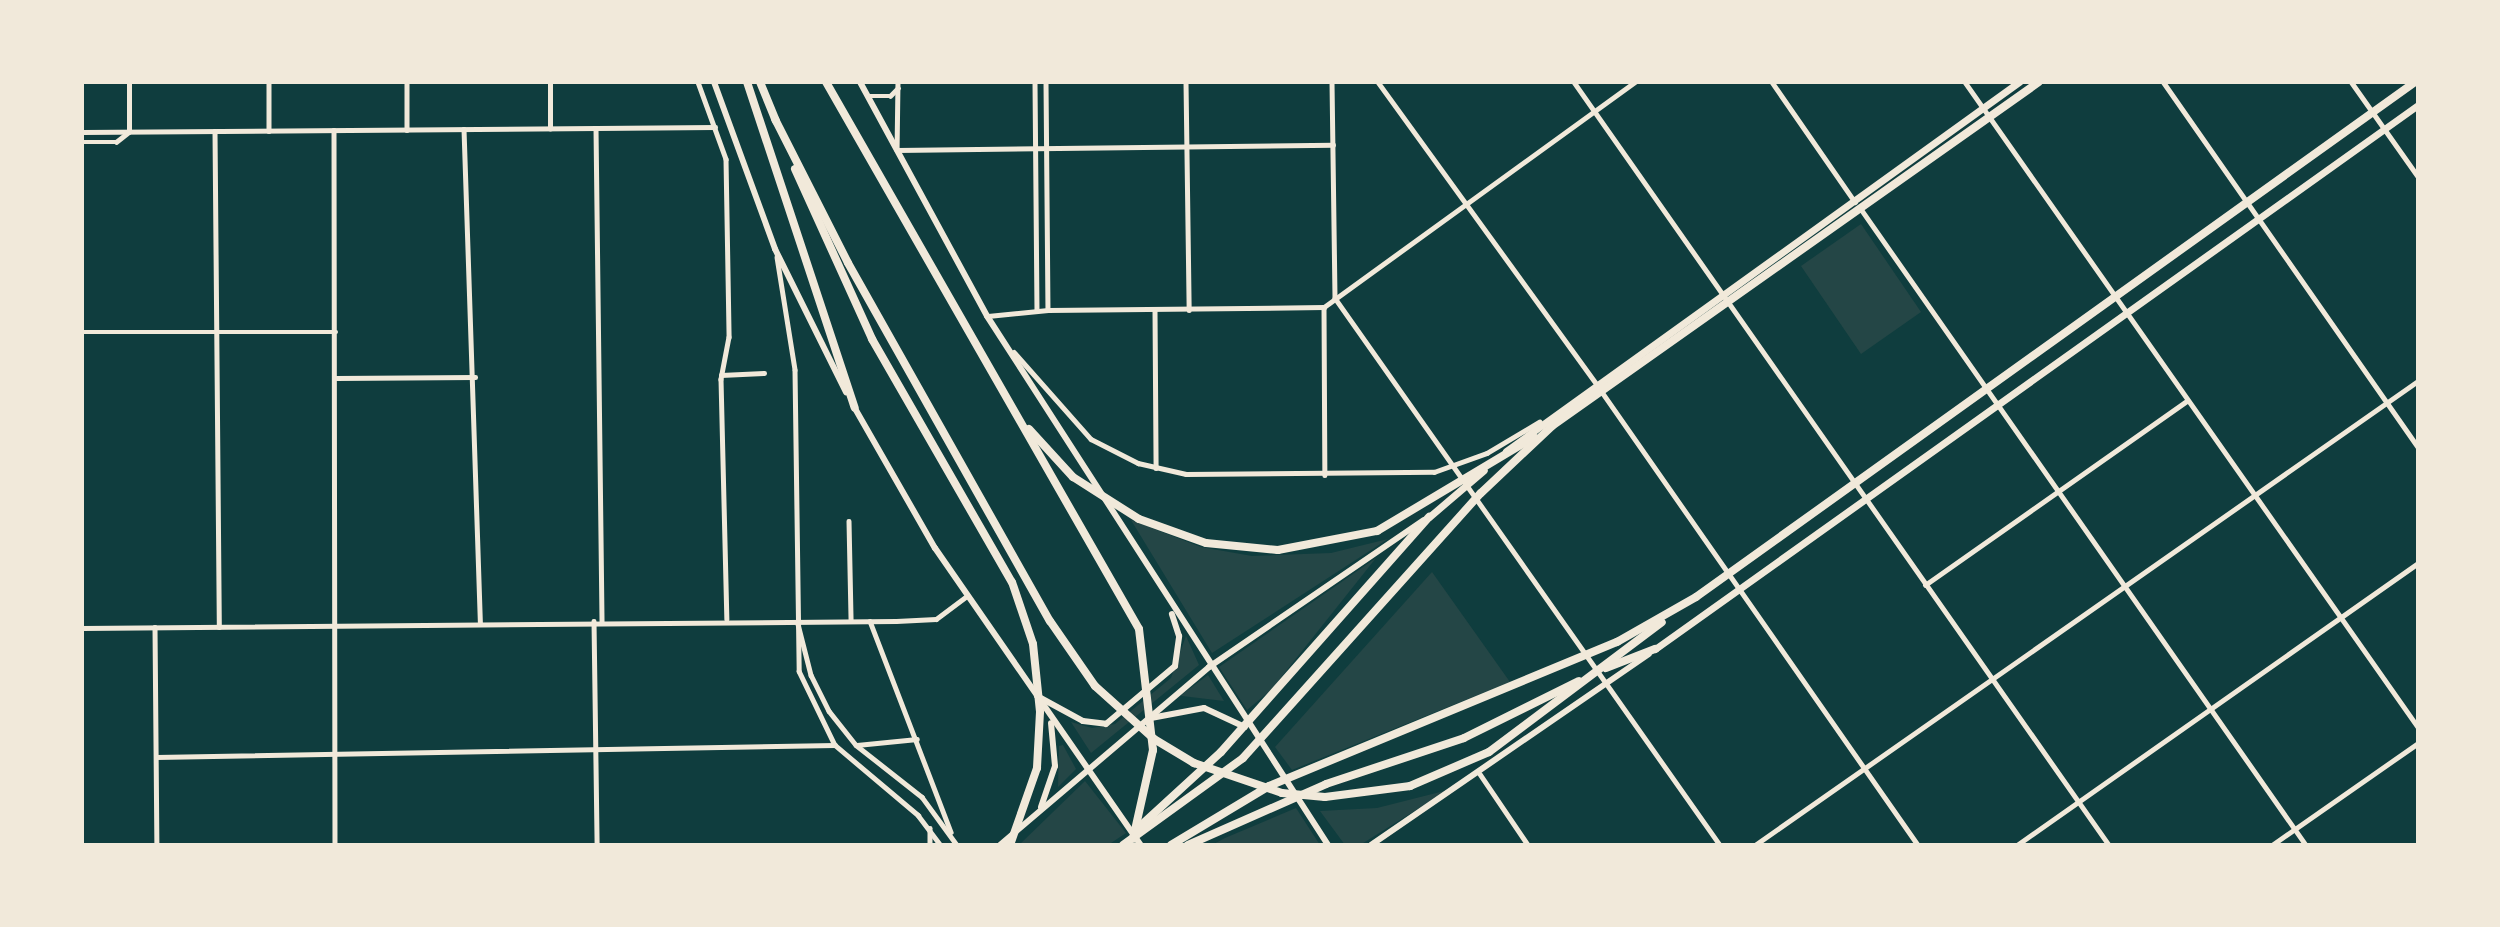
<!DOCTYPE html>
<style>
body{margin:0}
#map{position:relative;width:2500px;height:927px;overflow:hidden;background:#0f3d3e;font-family:Raleway,sans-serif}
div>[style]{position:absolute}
.green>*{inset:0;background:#244646}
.minor>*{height:4.5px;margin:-2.25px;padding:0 2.25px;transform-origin:2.25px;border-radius:2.25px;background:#f1e9da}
.tertiary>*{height:5px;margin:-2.5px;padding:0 2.5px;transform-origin:2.5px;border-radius:2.5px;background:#f1e9da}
.secondary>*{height:6px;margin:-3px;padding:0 3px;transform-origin:3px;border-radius:3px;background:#f1e9da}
.primary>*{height:7px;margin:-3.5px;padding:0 3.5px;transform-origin:3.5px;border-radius:3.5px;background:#f1e9da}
.motorway>*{height:8px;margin:-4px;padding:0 4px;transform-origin:4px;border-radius:4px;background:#f1e9da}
span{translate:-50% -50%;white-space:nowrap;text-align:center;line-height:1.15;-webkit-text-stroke:5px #f1e9da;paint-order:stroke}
.frame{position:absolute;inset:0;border:84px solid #f1e9da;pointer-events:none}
</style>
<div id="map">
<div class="green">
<div style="clip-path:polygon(1861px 224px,1921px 312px,1861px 354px,1801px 266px)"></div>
<div style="clip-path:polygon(1131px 520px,1201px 547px,1252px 556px,1331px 553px,1388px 539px,1212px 653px)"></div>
<div style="clip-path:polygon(1376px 558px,1271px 690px,1247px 710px,1219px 667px)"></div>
<div style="clip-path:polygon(1432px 572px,1510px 682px,1292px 770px,1275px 747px)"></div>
<div style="clip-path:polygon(1186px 636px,1199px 665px,1091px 753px,1071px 722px,1092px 728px,1115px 724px,1171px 678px)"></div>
<div style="clip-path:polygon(1208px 675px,1224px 701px,1182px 696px,1181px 695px)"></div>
<div style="clip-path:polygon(1063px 745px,1076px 769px,1058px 787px,1059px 746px)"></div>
<div style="clip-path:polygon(1085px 781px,1126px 833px,1108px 845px,1019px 845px)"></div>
<div style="clip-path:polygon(1448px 790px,1360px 845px,1345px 845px,1320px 811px,1377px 808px)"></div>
<div style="clip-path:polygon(1296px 808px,1320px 845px,1212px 845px,1225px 838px)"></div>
</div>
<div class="minor">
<div style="left:269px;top:82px;width:49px;rotate:90deg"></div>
<div style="left:407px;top:82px;width:48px;rotate:90deg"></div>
<div style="left:698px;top:82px;width:82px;rotate:70deg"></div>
<div style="left:726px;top:159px;width:178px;rotate:89deg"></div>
<div style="left:729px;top:337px;width:43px;rotate:100.8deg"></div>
<div style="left:721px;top:379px;width:240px;rotate:88.6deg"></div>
<div style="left:898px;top:82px;width:68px;rotate:90.8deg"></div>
<div style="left:897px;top:150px;width:436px;rotate:-0.7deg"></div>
<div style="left:1035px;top:82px;width:229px;rotate:89.5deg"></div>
<div style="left:1046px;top:82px;width:228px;rotate:89.5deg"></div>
<div style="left:1186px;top:82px;width:228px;rotate:89.2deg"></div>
<div style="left:1332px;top:82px;width:216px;rotate:89.2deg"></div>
<div style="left:1335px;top:298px;width:669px;rotate:54.86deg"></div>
<div style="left:1378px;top:82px;width:374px;rotate:54.1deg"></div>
<div style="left:1574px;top:82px;width:932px;rotate:54.96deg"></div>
<div style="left:1772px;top:82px;width:146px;rotate:55.3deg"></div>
<div style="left:1965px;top:82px;width:788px;rotate:54.92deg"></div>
<div style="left:868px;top:96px;width:22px"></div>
<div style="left:890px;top:96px;width:11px;rotate:-45deg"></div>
<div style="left:596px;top:128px;width:493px;rotate:89.3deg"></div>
<div style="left:464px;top:129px;width:494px;rotate:88.1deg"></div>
<div style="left:550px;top:129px;width:47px;rotate:-90deg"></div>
<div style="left:334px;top:130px;width:715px;rotate:89.92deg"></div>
<div style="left:215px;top:131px;width:496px;rotate:89.5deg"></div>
<div style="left:82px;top:132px;width:633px;rotate:-0.45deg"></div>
<div style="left:82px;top:142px;width:34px"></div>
<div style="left:116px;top:142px;width:16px;rotate:-38deg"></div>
<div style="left:129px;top:132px;width:50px;rotate:-90deg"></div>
<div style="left:1861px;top:209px;width:776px;rotate:55.02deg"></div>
<div style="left:777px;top:257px;width:114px;rotate:80.9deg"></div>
<div style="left:795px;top:370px;width:301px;rotate:89.2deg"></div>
<div style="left:799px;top:671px;width:82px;rotate:64.1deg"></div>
<div style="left:835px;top:745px;width:109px;rotate:40.1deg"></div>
<div style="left:918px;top:815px;width:38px;rotate:53deg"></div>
<div style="left:1324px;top:307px;width:168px;rotate:89.7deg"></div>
<div style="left:1155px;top:310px;width:158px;rotate:89.6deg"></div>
<div style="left:988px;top:316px;width:60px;rotate:-5.7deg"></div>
<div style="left:1048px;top:310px;width:276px;rotate:-0.6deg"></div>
<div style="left:1324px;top:307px;width:384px;rotate:-35.9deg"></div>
<div style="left:82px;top:332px;width:254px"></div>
<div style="left:1014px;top:352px;width:116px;rotate:48.5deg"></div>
<div style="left:1091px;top:439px;width:53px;rotate:27.1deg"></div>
<div style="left:1138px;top:463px;width:49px;rotate:12.9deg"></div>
<div style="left:1186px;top:474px;width:248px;rotate:-0.5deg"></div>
<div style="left:1434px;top:472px;width:56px;rotate:-19.7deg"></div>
<div style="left:1487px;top:453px;width:61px;rotate:-30.8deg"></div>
<div style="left:721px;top:375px;width:43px;rotate:-2.7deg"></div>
<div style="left:336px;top:378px;width:139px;rotate:-0.4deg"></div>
<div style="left:1602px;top:392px;width:552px;rotate:55.1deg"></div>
<div style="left:849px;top:521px;width:99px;rotate:88.8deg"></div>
<div style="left:1925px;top:585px;width:320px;rotate:-35.1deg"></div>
<div style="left:594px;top:621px;width:224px;rotate:89.2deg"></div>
<div style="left:870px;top:621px;width:226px;rotate:69deg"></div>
<div style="left:798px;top:624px;width:53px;rotate:75.7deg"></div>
<div style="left:811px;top:675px;width:40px;rotate:63.4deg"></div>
<div style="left:829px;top:711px;width:43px;rotate:51.5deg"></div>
<div style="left:856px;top:745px;width:84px;rotate:38.2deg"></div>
<div style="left:922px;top:797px;width:59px;rotate:53.9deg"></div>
<div style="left:155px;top:627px;width:218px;rotate:89.5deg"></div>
<div style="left:857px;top:745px;width:60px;rotate:-5.7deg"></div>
<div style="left:156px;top:757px;width:679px;rotate:-1.01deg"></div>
<div style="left:1480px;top:774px;width:86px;rotate:55.9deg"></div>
<div style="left:930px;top:828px;width:17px;rotate:90deg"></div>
<div style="left:1755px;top:845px;width:809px;rotate:-34.99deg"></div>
<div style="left:2017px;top:845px;width:490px;rotate:-35.1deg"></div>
<div style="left:2272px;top:845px;width:178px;rotate:-34.9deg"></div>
</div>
<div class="tertiary">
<div style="left:2163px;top:82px;width:446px;rotate:55.1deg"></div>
<div style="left:2351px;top:82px;width:116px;rotate:54.8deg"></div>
<div style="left:82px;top:628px;width:814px;rotate:-0.49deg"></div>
<div style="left:896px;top:621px;width:40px;rotate:-2.9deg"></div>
<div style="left:936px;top:619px;width:38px;rotate:-37deg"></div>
</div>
<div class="secondary">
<div style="left:714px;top:82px;width:178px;rotate:69.9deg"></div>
<div style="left:775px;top:249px;width:160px;rotate:63.6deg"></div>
<div style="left:860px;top:82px;width:266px;rotate:61.5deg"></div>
<div style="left:987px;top:316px;width:629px;rotate:57.19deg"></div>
<div style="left:853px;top:405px;width:165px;rotate:60.2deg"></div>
<div style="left:935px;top:548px;width:361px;rotate:55.3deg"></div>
<div style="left:1037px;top:696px;width:52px;rotate:28.5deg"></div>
<div style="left:1083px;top:721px;width:23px;rotate:7deg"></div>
<div style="left:1106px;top:724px;width:90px;rotate:-40deg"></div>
<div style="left:1175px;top:666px;width:30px;rotate:-82deg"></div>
<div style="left:1179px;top:636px;width:23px;rotate:-108deg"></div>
<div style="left:1151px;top:718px;width:54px;rotate:-10.7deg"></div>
<div style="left:1204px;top:708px;width:45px;rotate:24.9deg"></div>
<div style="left:1041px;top:807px;width:43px;rotate:-71.1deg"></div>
<div style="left:1055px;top:766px;width:43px;rotate:-95.3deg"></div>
<div style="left:1000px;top:845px;width:275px;rotate:-40.4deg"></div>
<div style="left:1209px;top:667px;width:260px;rotate:-34.4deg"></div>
<div style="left:1371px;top:845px;width:337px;rotate:-34.5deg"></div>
</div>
<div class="primary">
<div style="left:1506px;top:451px;width:632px;rotate:-35.73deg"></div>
<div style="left:1429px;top:517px;width:72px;rotate:-40.5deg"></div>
<div style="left:1655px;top:649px;width:937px;rotate:-35.49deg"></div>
</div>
<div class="motorway">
<div style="left:747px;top:82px;width:343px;rotate:71.7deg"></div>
<div style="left:760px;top:82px;width:42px;rotate:67.7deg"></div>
<div style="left:826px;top:82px;width:630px;rotate:60.22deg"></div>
<div style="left:1139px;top:629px;width:122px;rotate:83.4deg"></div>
<div style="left:1153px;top:750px;width:91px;rotate:102.7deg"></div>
<div style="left:775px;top:119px;width:161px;rotate:63.1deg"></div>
<div style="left:848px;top:263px;width:411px;rotate:60.6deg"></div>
<div style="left:1050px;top:621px;width:79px;rotate:55.3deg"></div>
<div style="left:1095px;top:686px;width:79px;rotate:41.9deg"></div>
<div style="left:1154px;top:739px;width:47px;rotate:31deg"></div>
<div style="left:1194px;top:763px;width:93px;rotate:18.8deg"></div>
<div style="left:1282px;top:793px;width:43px;rotate:5.3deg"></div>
<div style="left:1325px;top:797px;width:86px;rotate:-7.4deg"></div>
<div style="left:1410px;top:786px;width:86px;rotate:-23.3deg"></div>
<div style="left:1489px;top:752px;width:216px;rotate:-36.9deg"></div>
<div style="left:795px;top:169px;width:187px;rotate:65.6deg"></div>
<div style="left:872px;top:339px;width:280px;rotate:60.1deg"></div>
<div style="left:1012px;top:582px;width:65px;rotate:71.3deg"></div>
<div style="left:1033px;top:644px;width:68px;rotate:84.1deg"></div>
<div style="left:1040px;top:712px;width:56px;rotate:93.1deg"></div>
<div style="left:1037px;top:768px;width:82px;rotate:109.3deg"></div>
<div style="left:1029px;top:429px;width:65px;rotate:47.5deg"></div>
<div style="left:1073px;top:477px;width:78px;rotate:32.5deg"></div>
<div style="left:1139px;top:519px;width:71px;rotate:19.7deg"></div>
<div style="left:1206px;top:543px;width:72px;rotate:5.6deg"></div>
<div style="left:1278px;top:550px;width:101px;rotate:-10.9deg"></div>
<div style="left:1377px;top:531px;width:183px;rotate:-30.9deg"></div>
<div style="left:1606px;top:668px;width:53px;rotate:-21.2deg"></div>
<div style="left:1137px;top:829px;width:114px;rotate:-42.5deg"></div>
<div style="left:1221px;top:752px;width:314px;rotate:-48.5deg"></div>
<div style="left:1123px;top:845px;width:148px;rotate:-35.9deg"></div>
<div style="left:1243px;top:758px;width:356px;rotate:-48.1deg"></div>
<div style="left:1481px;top:493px;width:98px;rotate:-43.3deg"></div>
<div style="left:1552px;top:426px;width:596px;rotate:-35.24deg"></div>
<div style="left:1171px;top:845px;width:114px;rotate:-31deg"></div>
<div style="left:1269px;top:786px;width:377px;rotate:-22.5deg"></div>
<div style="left:1617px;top:642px;width:91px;rotate:-29.7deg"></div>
<div style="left:1696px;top:597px;width:884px;rotate:-35.61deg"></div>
<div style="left:1188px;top:845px;width:151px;rotate:-23.8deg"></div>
<div style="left:1326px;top:784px;width:145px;rotate:-18.4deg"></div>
<div style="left:1464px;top:738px;width:128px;rotate:-26.4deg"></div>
</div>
<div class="frame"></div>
</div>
